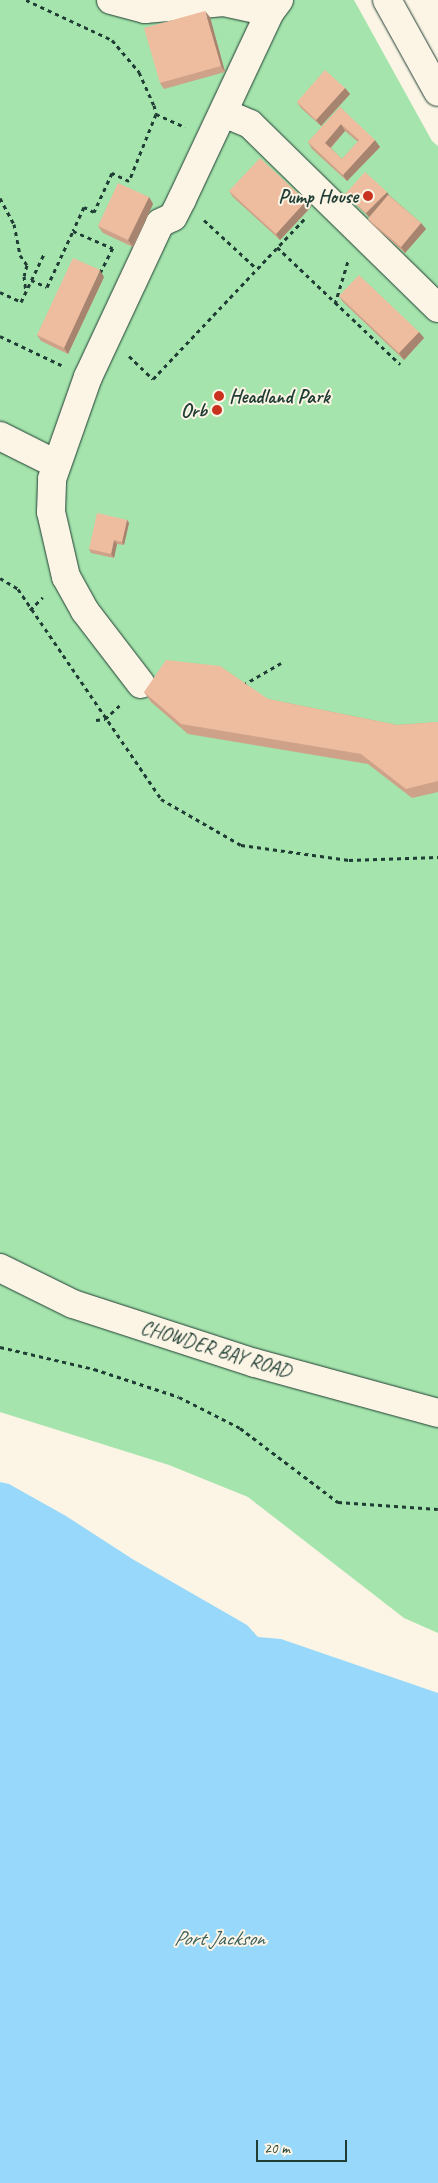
<!DOCTYPE html>
<style>
body{margin:0}
#map{position:relative;width:438px;height:2183px;overflow:hidden;background:#fcf5e5;font-family:Caveat,sans-serif}
div>[style]{position:absolute}
.green>*{inset:0;background:#a5e4ac}
.water>*{inset:0;background:#98d8fa}
.path>*{height:3px;margin-top:-1.5px;transform-origin:0;background:repeating-linear-gradient(90deg,#1f3d34 0 4px,transparent 0 8px)}
.roads{filter:drop-shadow(0 0 1px #1f3d34) drop-shadow(0 0 1px #1f3d34)}
.minor>*{height:28px;margin:-14px;padding:0 14px;transform-origin:14px;border-radius:14px;background:#fcf5e5}
.wall>*{inset:0;background:#cda289}
.shaded-wall>*{inset:0;background:#a7846f}
.building>*{inset:0;background:#eebc9f}
.dots>*{width:14px;height:14px;translate:-50% -50%;box-sizing:border-box;border:2px solid #fcf5e5;border-radius:50%}
span{translate:-50% -50%;white-space:nowrap;text-align:center;line-height:1.15;-webkit-text-stroke:4px #fcf5e5;paint-order:stroke}
.poi-label{font-size:20px;color:#1f3d34;font-weight:700}
.right{translate:-100% -50%;text-align:right}
.left{translate:0 -50%;text-align:left}
.street-label{font-size:20px;color:#1f3d34}
.water-label{font-size:21px;color:#375c5c;font-style:italic}
.scale{position:absolute;left:256px;top:2140px;width:91px;height:22px;box-sizing:border-box;border:2px solid #1f3d34;border-top:0;padding-left:6px;font-size:15px;line-height:18px;white-space:nowrap;color:#1f3d34;-webkit-text-stroke:4px #fcf5e5;paint-order:stroke}
</style>
<div id="map">
<div class="green">
<div style="clip-path:polygon(0 0,354px 0,432px 141px,438px 146px,438px 1633px,404px 1618px,248px 1497px,169px 1465px,0 1412px)"></div>
</div>
<div class="water">
<div style="clip-path:polygon(0 1482px,9px 1484px,66px 1516px,134px 1560px,247px 1625px,258px 1637px,281px 1639px,438px 1693px,438px 2183px,0 2183px)"></div>
</div>
<div class="path">
<div style="left:26px;top:0;width:95px;rotate:24.9deg"></div>
<div style="left:112px;top:40px;width:42px;rotate:49.8deg"></div>
<div style="left:139px;top:72px;width:36px;rotate:66deg"></div>
<div style="left:154px;top:105px;width:9px;rotate:77deg"></div>
<div style="left:156px;top:114px;width:72px;rotate:111.9deg"></div>
<div style="left:129px;top:181px;width:19px;rotate:-155deg"></div>
<div style="left:112px;top:173px;width:43px;rotate:114.8deg"></div>
<div style="left:94px;top:212px;width:11px;rotate:-153deg"></div>
<div style="left:84px;top:207px;width:26px;rotate:115deg"></div>
<div style="left:73px;top:231px;width:43px;rotate:23.6deg"></div>
<div style="left:156px;top:114px;width:32px;rotate:24deg"></div>
<div style="left:0;top:198px;width:30px;rotate:62deg"></div>
<div style="left:14px;top:224px;width:32px;rotate:79deg"></div>
<div style="left:20px;top:255px;width:12px;rotate:55deg"></div>
<div style="left:27px;top:265px;width:11px;rotate:105deg"></div>
<div style="left:24px;top:276px;width:16px;rotate:83deg"></div>
<div style="left:204px;top:220px;width:71px;rotate:42.7deg"></div>
<div style="left:277px;top:247px;width:170px;rotate:43.6deg"></div>
<div style="left:100px;top:273px;width:28px;rotate:-63deg"></div>
<div style="left:31px;top:280px;width:17px;rotate:24deg"></div>
<div style="left:47px;top:287px;width:62px;rotate:-65.1deg"></div>
<div style="left:0;top:292px;width:23px;rotate:25deg"></div>
<div style="left:21px;top:302px;width:53px;rotate:-64.4deg"></div>
<div style="left:335px;top:304px;width:45px;rotate:-73.2deg"></div>
<div style="left:0;top:336px;width:68px;rotate:25.4deg"></div>
<div style="left:129px;top:356px;width:33px;rotate:44deg"></div>
<div style="left:153px;top:379px;width:221px;rotate:-46.6deg"></div>
<div style="left:0;top:578px;width:21px;rotate:31deg"></div>
<div style="left:18px;top:589px;width:254px;rotate:55.7deg"></div>
<div style="left:161px;top:799px;width:92px;rotate:29.9deg"></div>
<div style="left:241px;top:845px;width:109px;rotate:7.9deg"></div>
<div style="left:349px;top:860px;width:89px;rotate:-1.9deg"></div>
<div style="left:30px;top:610px;width:18px;rotate:-45deg"></div>
<div style="left:243px;top:685px;width:44px;rotate:-30.1deg"></div>
<div style="left:96px;top:720px;width:9px;rotate:-6deg"></div>
<div style="left:105px;top:719px;width:22px;rotate:-43deg"></div>
<div style="left:0;top:1347px;width:97px;rotate:13.2deg"></div>
<div style="left:94px;top:1369px;width:89px;rotate:18.2deg"></div>
<div style="left:179px;top:1397px;width:68px;rotate:26.9deg"></div>
<div style="left:240px;top:1428px;width:123px;rotate:37.1deg"></div>
<div style="left:338px;top:1502px;width:100px;rotate:4deg"></div>
</div>
<div class="roads">
<div class="minor">
<div style="left:111px;top:0;width:35px;rotate:15deg"></div>
<div style="left:145px;top:9px;width:79px;rotate:-5.1deg"></div>
<div style="left:224px;top:2px;width:47px;rotate:12.3deg"></div>
<div style="left:270px;top:12px;width:15px;rotate:-53deg"></div>
<div style="left:387px;top:0;width:105px;rotate:61deg"></div>
<div style="left:224px;top:113px;width:28px;rotate:23deg"></div>
<div style="left:250px;top:124px;width:263px;rotate:44.4deg"></div>
<div style="left:0;top:436px;width:63px;rotate:26.6deg"></div>
<div style="left:141px;top:684px;width:92px;rotate:-127.5deg"></div>
<div style="left:85px;top:611px;width:39px;rotate:-119deg"></div>
<div style="left:66px;top:577px;width:67px;rotate:-103deg"></div>
<div style="left:51px;top:512px;width:33px;rotate:-88deg"></div>
<div style="left:52px;top:479px;width:108px;rotate:-70.6deg"></div>
<div style="left:88px;top:377px;width:170px;rotate:-64.9deg"></div>
<div style="left:160px;top:223px;width:14px;rotate:-25deg"></div>
<div style="left:173px;top:217px;width:20px;rotate:-63deg"></div>
<div style="left:182px;top:199px;width:207px;rotate:-64.8deg"></div>
<div style="left:0;top:1268px;width:81px;rotate:26.3deg"></div>
<div style="left:73px;top:1304px;width:191px;rotate:18deg"></div>
<div style="left:255px;top:1363px;width:190px;rotate:15.3deg"></div>
</div>
</div>
<div class="wall">
<div style="clip-path:polygon(210px 17px,225px 72px,164px 89px,160px 83px)"></div>
<div style="clip-path:polygon(345px 88px,350px 94px,321px 126px,301px 108px,297px 102px)"></div>
<div style="clip-path:polygon(evenodd,340px 107px,380px 147px,347px 181px,312px 149px,308px 142px,340px 107px,345px 131px,358px 142px,342px 159px,331px 148px,345px 131px)"></div>
<div style="clip-path:polygon(229px 191px,306px 201px,311px 207px,280px 240px,233px 197px)"></div>
<div style="clip-path:polygon(345px 194px,389px 195px,421px 223px,426px 229px,405px 253px,373px 225px,368px 219px,377px 208px,369px 217px,348px 197px)"></div>
<div style="clip-path:polygon(149px 197px,153px 204px,133px 247px,103px 233px,98px 226px)"></div>
<div style="clip-path:polygon(104px 277px,68px 354px,41px 341px,37px 335px)"></div>
<div style="clip-path:polygon(339px 296px,419px 332px,424px 338px,404px 360px,343px 302px)"></div>
<div style="clip-path:polygon(127px 520px,129px 523px,124px 545px,117px 544px,114px 558px,91px 553px,89px 549px)"></div>
<div style="clip-path:polygon(144px 692px,268px 699px,397px 725px,438px 722px,438px 792px,412px 798px,368px 764px,188px 734px,151px 702px)"></div>
</div>
<div class="shaded-wall">
<div style="clip-path:polygon(205px 11px,210px 17px,225px 72px,221px 66px)"></div>
<div style="clip-path:polygon(345px 88px,350px 94px,321px 126px,316px 120px)"></div>
<div style="clip-path:polygon(341px 124px,345px 131px,329px 149px,325px 143px)"></div>
<div style="clip-path:polygon(375px 140px,380px 147px,347px 181px,343px 175px)"></div>
<div style="clip-path:polygon(387px 192px,389px 195px,369px 217px,366px 213px)"></div>
<div style="clip-path:polygon(149px 197px,153px 204px,133px 247px,128px 240px)"></div>
<div style="clip-path:polygon(306px 201px,311px 207px,280px 240px,276px 234px)"></div>
<div style="clip-path:polygon(421px 223px,426px 229px,405px 253px,401px 247px)"></div>
<div style="clip-path:polygon(100px 270px,104px 277px,68px 354px,64px 348px)"></div>
<div style="clip-path:polygon(419px 332px,424px 338px,404px 360px,399px 353px)"></div>
<div style="clip-path:polygon(127px 520px,129px 523px,124px 545px,122px 542px)"></div>
<div style="clip-path:polygon(114px 540px,117px 544px,114px 558px,111px 554px)"></div>
</div>
<div class="building">
<div style="clip-path:polygon(205px 11px,221px 66px,160px 83px,144px 28px)"></div>
<div style="clip-path:polygon(325px 70px,345px 88px,316px 120px,297px 102px)"></div>
<div style="clip-path:polygon(evenodd,340px 107px,375px 140px,343px 175px,308px 142px,340px 107px,341px 124px,359px 140px,342px 159px,325px 143px,341px 124px)"></div>
<div style="clip-path:polygon(260px 158px,306px 201px,276px 234px,229px 191px)"></div>
<div style="clip-path:polygon(365px 172px,387px 192px,366px 213px,345px 194px)"></div>
<div style="clip-path:polygon(118px 183px,149px 197px,128px 240px,98px 226px)"></div>
<div style="clip-path:polygon(388px 195px,421px 223px,401px 247px,368px 219px)"></div>
<div style="clip-path:polygon(73px 258px,100px 270px,64px 348px,37px 335px)"></div>
<div style="clip-path:polygon(359px 275px,419px 332px,399px 353px,339px 296px)"></div>
<div style="clip-path:polygon(97px 513px,127px 520px,122px 542px,114px 540px,111px 554px,89px 549px)"></div>
<div style="clip-path:polygon(166px 660px,220px 666px,268px 699px,397px 725px,438px 722px,438px 781px,406px 789px,361px 754px,181px 724px,144px 692px)"></div>
</div>
<div class="dots">
<div style="left:368px;top:196px;background:#c8321e"></div>
<div style="left:219px;top:396px;background:#c8321e"></div>
<div style="left:217px;top:410px;background:#c8321e"></div>
</div>
<div class="poi-label">
<span class="right" style="left:358px;top:196px">Pump House</span>
<span class="left" style="left:229px;top:396px">Headland Park</span>
<span class="right" style="left:207px;top:410px">Orb</span>
</div>
<div class="street-label">
<span style="left:216px;top:1349px;rotate:17deg">CHOWDER BAY ROAD</span>
</div>
<div class="water-label">
<span style="left:219px;top:1938px">Port Jackson</span>
</div>
<div class="scale">20 m</div>
</div>
